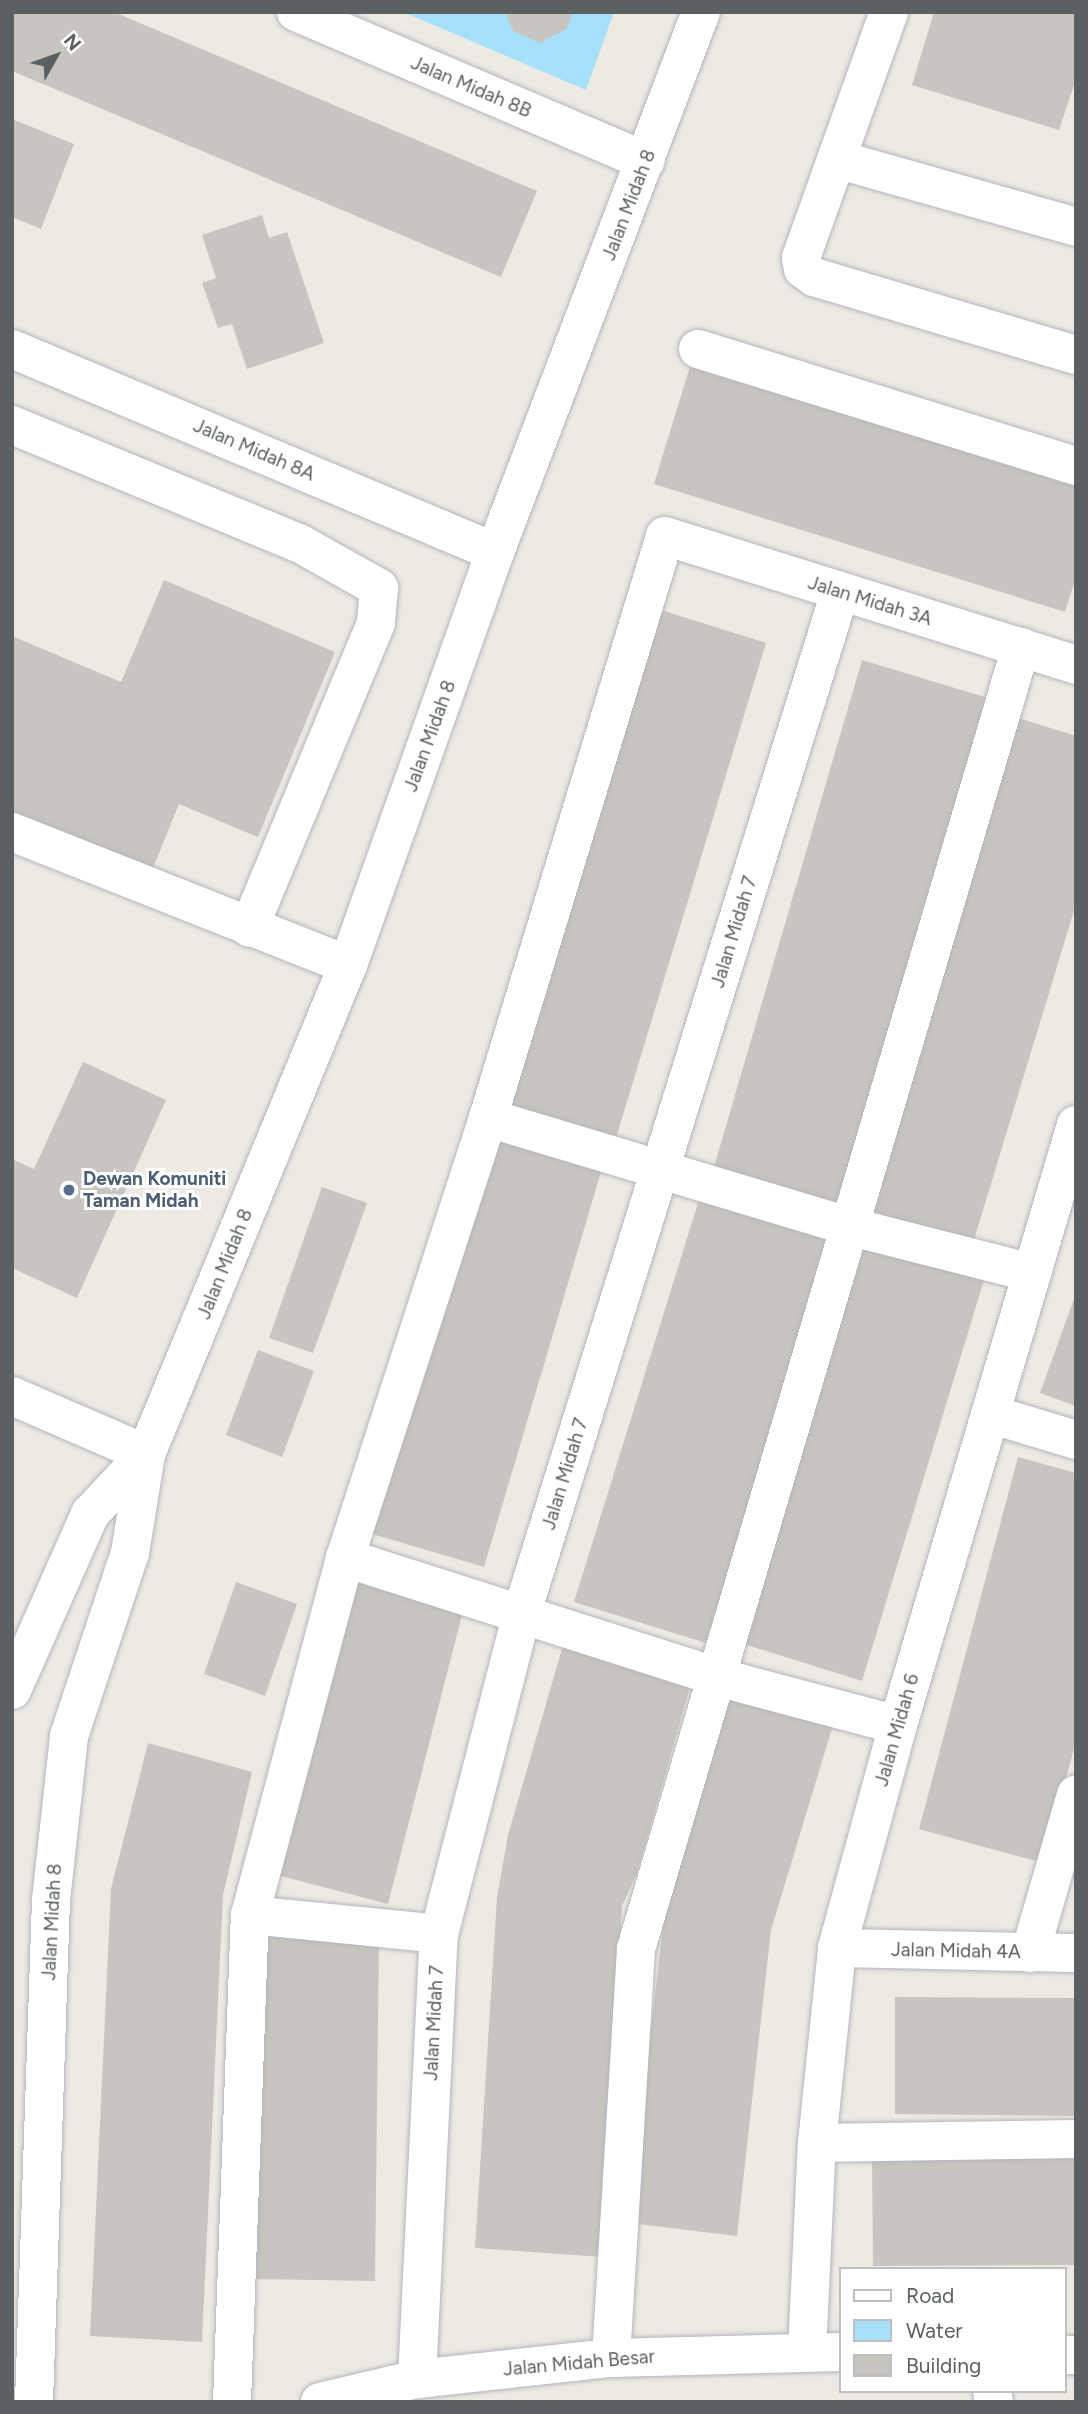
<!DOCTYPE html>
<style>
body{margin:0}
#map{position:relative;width:1088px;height:2414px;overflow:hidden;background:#edeae3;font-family:Figtree,sans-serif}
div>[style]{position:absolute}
.water>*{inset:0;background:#a6e0fb}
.building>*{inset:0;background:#c8c5c0}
.roads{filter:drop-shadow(0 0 2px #b4b6ba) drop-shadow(0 0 2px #b4b6ba)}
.minor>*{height:38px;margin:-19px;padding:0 19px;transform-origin:19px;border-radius:19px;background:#fff}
.dots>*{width:19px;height:19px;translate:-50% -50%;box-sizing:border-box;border:4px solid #fff;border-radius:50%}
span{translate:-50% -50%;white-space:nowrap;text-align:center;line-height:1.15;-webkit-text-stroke:6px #fff;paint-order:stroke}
.street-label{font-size:19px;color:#5b6063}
.service-label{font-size:19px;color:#4e5e75;font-weight:700}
.left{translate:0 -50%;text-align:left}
.frame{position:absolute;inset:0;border:14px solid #5b6063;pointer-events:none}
.legend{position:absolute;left:839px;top:2267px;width:228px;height:126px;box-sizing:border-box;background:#fff;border:2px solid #bdbfc1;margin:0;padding:9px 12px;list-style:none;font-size:21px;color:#5b6063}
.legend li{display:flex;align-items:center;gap:14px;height:35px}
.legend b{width:35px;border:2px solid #bdbfc1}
.north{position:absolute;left:21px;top:21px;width:70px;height:70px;-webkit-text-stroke:5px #fff;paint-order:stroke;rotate:50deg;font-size:19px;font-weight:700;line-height:28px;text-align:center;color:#5b6063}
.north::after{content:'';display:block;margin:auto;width:24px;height:32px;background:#5b6063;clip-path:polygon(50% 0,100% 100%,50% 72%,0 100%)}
</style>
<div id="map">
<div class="water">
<div style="clip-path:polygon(403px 12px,614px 12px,586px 90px)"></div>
</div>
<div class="building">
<div style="clip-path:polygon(12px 12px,114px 12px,537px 191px,501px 277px,12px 71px)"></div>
<div style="clip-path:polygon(505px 12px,572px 12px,572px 16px,566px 29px,540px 43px,513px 31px)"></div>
<div style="clip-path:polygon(934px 12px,1076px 12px,1076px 79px,1059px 130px,912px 85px)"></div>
<div style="clip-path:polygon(12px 119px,74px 144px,41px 229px,12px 217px)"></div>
<div style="clip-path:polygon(262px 215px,269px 238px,287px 232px,324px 343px,247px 369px,232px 324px,218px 328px,202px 283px,216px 278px,202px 235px)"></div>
<div style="clip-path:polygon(691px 363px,1076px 483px,1076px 577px,1065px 612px,654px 484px)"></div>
<div style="clip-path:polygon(164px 580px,335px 652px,258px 837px,179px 804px,151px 873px,12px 815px,12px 636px,121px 682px)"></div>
<div style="clip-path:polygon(645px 605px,766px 643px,616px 1138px,495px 1100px)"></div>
<div style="clip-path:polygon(862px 660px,988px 698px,840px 1205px,714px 1167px)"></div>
<div style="clip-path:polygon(1015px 717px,1076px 736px,1076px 904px,973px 1243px,865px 1209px)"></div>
<div style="clip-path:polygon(83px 1062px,166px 1100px,77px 1298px,12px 1268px,12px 1159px,34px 1169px)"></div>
<div style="clip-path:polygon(488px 1131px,603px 1165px,484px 1567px,369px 1533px)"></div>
<div style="clip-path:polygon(322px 1187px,367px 1203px,313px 1353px,269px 1338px)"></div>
<div style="clip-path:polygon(702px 1190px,833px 1232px,706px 1643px,574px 1602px)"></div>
<div style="clip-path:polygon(858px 1241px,984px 1280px,862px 1681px,737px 1642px)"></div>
<div style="clip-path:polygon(1076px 1293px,1076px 1406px,1040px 1393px)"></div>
<div style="clip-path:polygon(258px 1350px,314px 1371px,282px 1457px,226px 1435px)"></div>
<div style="clip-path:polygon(1018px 1457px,1076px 1473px,1076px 1741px,1043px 1863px,919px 1829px)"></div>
<div style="clip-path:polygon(354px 1575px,465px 1603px,388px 1904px,277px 1875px)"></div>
<div style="clip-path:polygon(236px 1582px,297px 1604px,265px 1696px,204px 1674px)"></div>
<div style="clip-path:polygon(566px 1635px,694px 1673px,637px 1873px,622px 1906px,601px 2257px,475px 2248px,497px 1897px,508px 1835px)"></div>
<div style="clip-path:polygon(719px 1693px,833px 1725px,771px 1930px,737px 2236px,629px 2223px,664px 1917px)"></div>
<div style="clip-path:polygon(148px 1743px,252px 1772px,223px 1895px,202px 2342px,90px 2336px,111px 1889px)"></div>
<div style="clip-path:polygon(254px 1935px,379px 1937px,375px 2281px,251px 2279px)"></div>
<div style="clip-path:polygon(895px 1997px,1076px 1998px,1076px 2116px,895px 2114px)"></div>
<div style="clip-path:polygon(1076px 2154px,1076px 2265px,873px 2266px,872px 2155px)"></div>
</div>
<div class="roads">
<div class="minor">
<div style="left:296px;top:12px;width:380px;rotate:23.1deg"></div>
<div style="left:889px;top:12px;width:261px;rotate:109.7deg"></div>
<div style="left:801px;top:258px;width:11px;rotate:80deg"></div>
<div style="left:803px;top:269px;width:14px;rotate:36deg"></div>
<div style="left:814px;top:277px;width:273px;rotate:16.6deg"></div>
<div style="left:836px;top:159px;width:249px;rotate:15.8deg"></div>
<div style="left:12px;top:349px;width:524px;rotate:22.8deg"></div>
<div style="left:698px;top:349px;width:396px;rotate:17.2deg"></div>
<div style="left:12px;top:425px;width:310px;rotate:22.4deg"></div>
<div style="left:299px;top:543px;width:92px;rotate:29.4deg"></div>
<div style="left:379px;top:588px;width:35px;rotate:95deg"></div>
<div style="left:376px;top:623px;width:330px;rotate:112.6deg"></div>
<div style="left:12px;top:832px;width:361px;rotate:21.6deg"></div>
<div style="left:488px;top:1118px;width:376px;rotate:16.7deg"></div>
<div style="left:848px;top:1226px;width:190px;rotate:14.3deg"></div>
<div style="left:12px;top:1396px;width:146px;rotate:23.4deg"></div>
<div style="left:990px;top:1414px;width:90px;rotate:16.8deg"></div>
<div style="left:345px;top:1558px;width:391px;rotate:17.7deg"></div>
<div style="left:717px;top:1677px;width:187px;rotate:14.9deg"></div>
<div style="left:12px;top:1690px;width:193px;rotate:-66.1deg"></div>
<div style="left:90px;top:1514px;width:82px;rotate:-47deg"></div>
<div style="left:250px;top:1915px;width:190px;rotate:5.7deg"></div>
<div style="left:837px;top:1948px;width:239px;rotate:1.2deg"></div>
<div style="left:1030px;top:1953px;width:165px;rotate:-73.8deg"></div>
<div style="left:817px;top:2143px;width:259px;rotate:-0.9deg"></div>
<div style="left:807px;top:2352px;width:209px;rotate:-87.3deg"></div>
<div style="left:817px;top:2143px;width:196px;rotate:-84.1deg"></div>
<div style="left:837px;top:1948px;width:231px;rotate:-74.7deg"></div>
<div style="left:898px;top:1725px;width:626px;rotate:-73.48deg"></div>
<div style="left:1065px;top:2355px;width:11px"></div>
<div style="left:611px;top:2358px;width:410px;rotate:-86.5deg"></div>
<div style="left:636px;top:1949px;width:1358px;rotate:-73.53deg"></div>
<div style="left:417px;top:2379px;width:446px;rotate:-87.2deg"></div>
<div style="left:439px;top:1934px;width:333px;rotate:-75.5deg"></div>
<div style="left:522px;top:1612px;width:1068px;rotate:-72.68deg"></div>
<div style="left:992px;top:2391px;width:11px;rotate:80deg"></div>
<div style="left:34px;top:2402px;width:502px;rotate:-88.06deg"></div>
<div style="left:51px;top:1900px;width:165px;rotate:-83.7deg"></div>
<div style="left:69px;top:1736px;width:193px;rotate:-71.6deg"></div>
<div style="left:130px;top:1553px;width:100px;rotate:-80.8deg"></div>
<div style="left:146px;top:1454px;width:529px;rotate:-67.56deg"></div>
<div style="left:348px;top:965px;width:438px;rotate:-70.4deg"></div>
<div style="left:495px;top:552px;width:578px;rotate:-69.12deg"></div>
<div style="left:232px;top:2402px;width:487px;rotate:-87.9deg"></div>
<div style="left:250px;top:1915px;width:369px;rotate:-75.1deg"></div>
<div style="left:345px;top:1558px;width:463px;rotate:-72deg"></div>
<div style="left:488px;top:1118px;width:608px;rotate:-73.08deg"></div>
<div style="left:665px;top:536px;width:431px;rotate:17.4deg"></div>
<div style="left:320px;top:2402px;width:100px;rotate:-13.3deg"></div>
<div style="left:417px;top:2379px;width:195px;rotate:-6.2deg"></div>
<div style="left:611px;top:2358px;width:230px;rotate:-1.5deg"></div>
</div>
</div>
<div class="dots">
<div style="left:69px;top:1190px;background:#5c6f8a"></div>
</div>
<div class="street-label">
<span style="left:471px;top:87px;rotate:23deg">Jalan Midah 8B</span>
<span style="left:629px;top:205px;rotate:-69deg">Jalan Midah 8</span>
<span style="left:254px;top:450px;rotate:23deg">Jalan Midah 8A</span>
<span style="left:870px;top:601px;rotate:17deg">Jalan Midah 3A</span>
<span style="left:430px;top:736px;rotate:-70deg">Jalan Midah 8</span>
<span style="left:734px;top:932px;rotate:-73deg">Jalan Midah 7</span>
<span style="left:225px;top:1264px;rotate:-68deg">Jalan Midah 8</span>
<span style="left:565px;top:1474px;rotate:-73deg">Jalan Midah 7</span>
<span style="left:897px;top:1730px;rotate:-74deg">Jalan Midah 6</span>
<span style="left:52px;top:1922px;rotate:-87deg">Jalan Midah 8</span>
<span style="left:956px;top:1951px;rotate:1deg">Jalan Midah 4A</span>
<span style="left:434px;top:2023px;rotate:-87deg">Jalan Midah 7</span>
<span style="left:579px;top:2363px;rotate:-5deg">Jalan Midah Besar</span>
</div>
<div class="service-label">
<span class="left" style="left:83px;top:1190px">Dewan Komuniti<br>Taman Midah</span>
</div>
<div class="frame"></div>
<ul class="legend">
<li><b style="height:9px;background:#fff"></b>Road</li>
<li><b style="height:19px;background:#a6e0fb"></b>Water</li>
<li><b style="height:19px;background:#c8c5c0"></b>Building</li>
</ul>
<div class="north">N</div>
</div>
